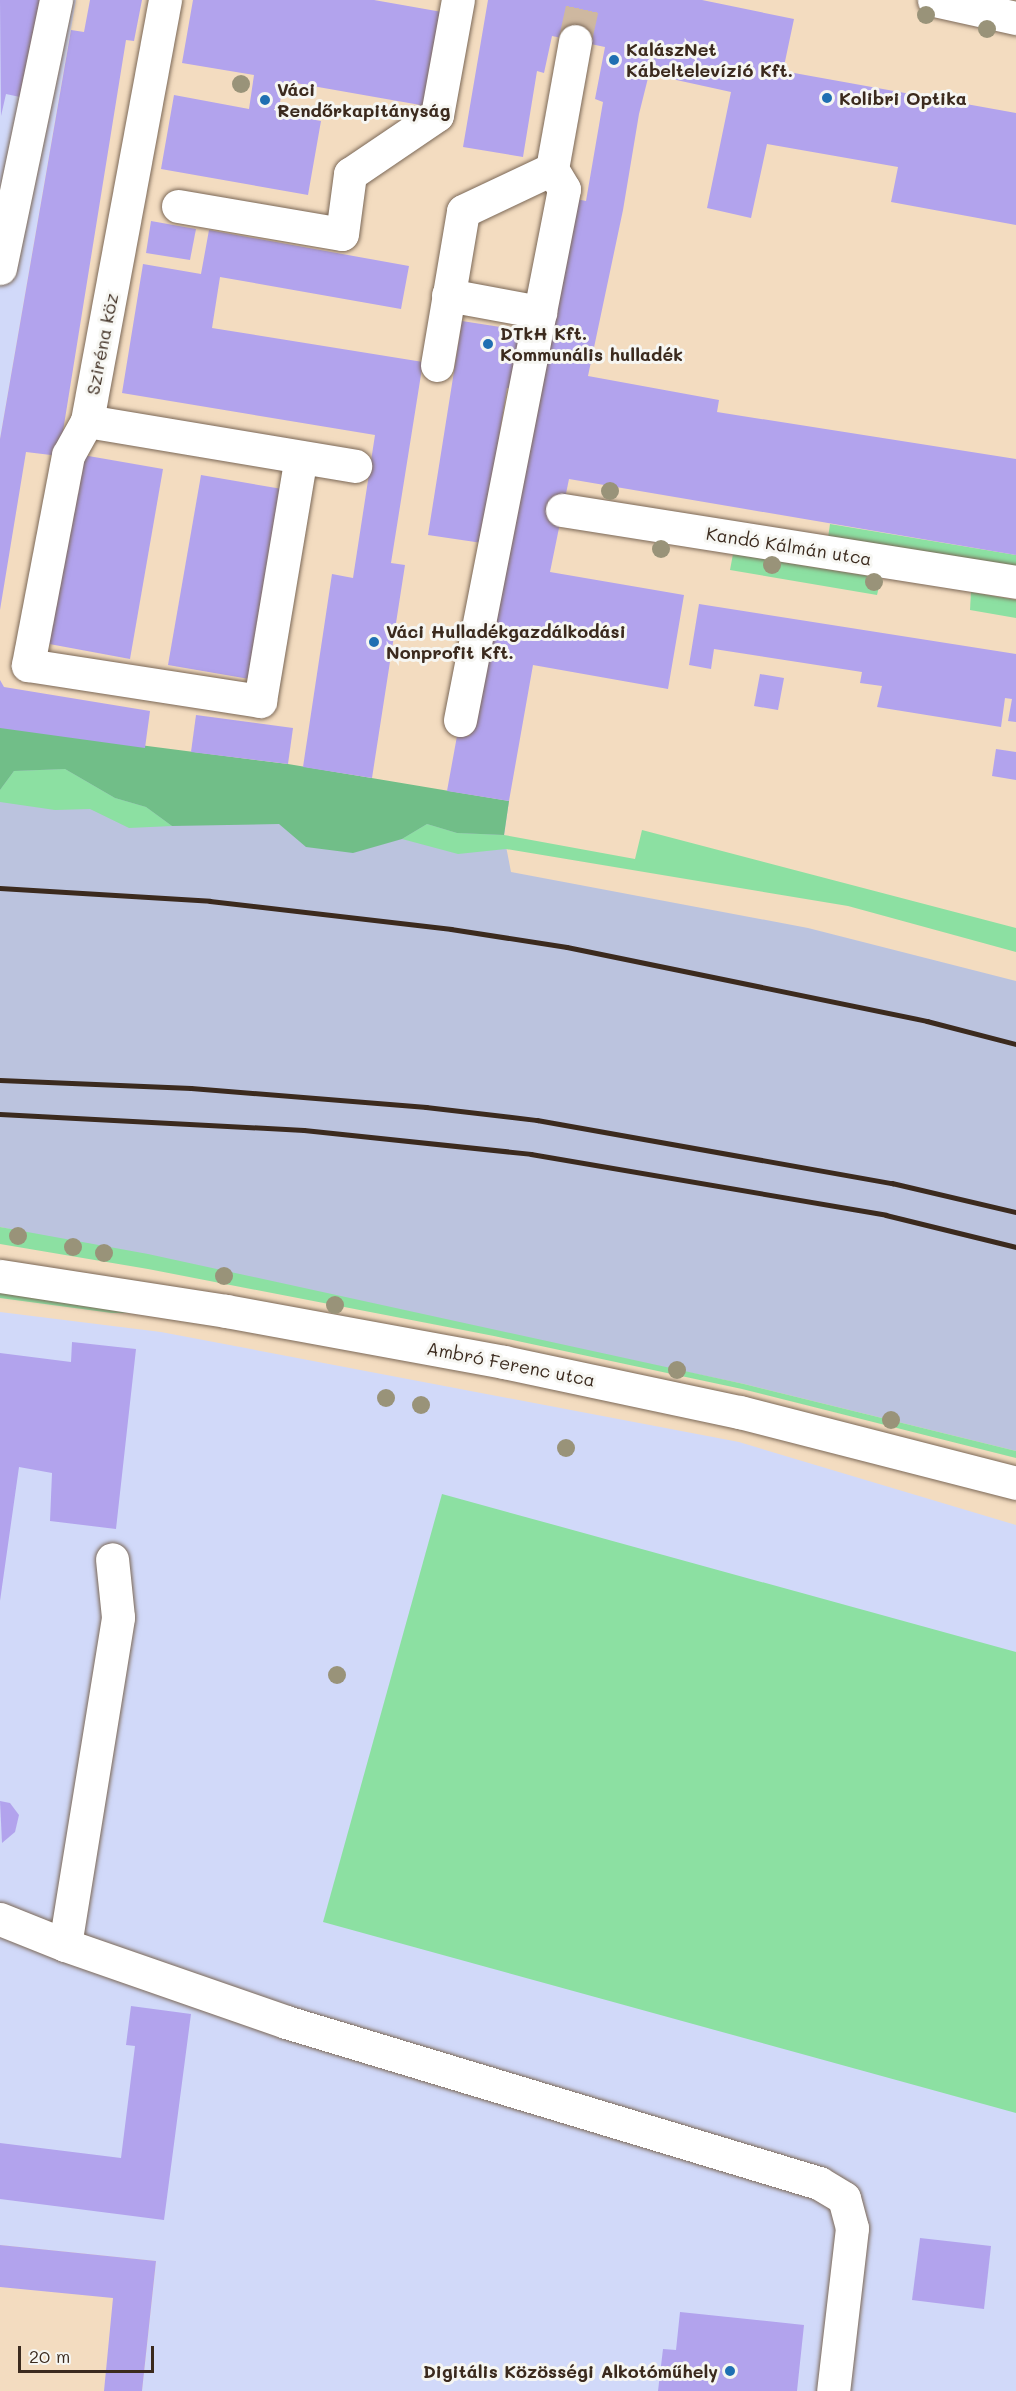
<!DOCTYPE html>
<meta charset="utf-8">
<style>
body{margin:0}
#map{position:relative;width:1016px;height:2391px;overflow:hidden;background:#f3dcc0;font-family:Mali,sans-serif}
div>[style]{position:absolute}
.built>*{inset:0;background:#d1d9f9}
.industrial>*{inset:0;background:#bbc3de}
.green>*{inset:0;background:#8ce0a2}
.forest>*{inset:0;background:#71be88}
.building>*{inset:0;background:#b2a3ed}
.minor-tunnel>*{height:33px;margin-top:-16.5px;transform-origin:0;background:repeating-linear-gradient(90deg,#ceb8a0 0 33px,transparent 0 49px)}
.roads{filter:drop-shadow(0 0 2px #7b6857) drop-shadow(0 0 2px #7b6857)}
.minor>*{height:33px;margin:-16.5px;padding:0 16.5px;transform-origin:16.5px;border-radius:16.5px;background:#fff}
.rail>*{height:4.5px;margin:-2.25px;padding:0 2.25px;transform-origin:2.25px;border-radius:2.25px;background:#3b2a1e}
.trees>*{width:18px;height:18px;margin:-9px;border-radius:50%;background:#999379}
.dots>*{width:16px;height:16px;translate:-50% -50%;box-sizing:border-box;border:3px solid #f6f6f2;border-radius:50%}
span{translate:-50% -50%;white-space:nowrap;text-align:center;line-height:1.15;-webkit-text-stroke:6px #f6f6f2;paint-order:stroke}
.poi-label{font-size:18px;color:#3b2a1e;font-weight:700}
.left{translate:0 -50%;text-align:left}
.right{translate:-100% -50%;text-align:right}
.street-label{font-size:18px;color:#3b2a1e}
.scale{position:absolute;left:18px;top:2346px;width:136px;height:27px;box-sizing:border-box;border:3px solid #3b2a1e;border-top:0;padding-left:8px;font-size:18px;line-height:21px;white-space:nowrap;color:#3b2a1e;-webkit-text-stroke:4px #f6f6f2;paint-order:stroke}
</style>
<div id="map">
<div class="built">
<div style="clip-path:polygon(0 0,76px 0,0 439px)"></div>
<div style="clip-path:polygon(0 1312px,161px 1332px,739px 1442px,1016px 1525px,1016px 2391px,142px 2391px,156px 2261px,0 2245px)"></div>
</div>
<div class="industrial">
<div style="clip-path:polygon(0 728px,509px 801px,504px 836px,511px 872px,808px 928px,1016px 981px,1016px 1451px,744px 1384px,0 1227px)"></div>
</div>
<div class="green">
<div style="clip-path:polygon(830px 524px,1016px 555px,1016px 569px,828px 538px)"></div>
<div style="clip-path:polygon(733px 554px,881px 578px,877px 595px,730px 570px)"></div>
<div style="clip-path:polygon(971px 592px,1016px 600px,1016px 618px,970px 610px)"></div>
<div style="clip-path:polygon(65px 769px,115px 798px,146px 807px,172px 826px,129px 828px,90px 809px,55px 810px,0 802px,0 790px,14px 771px)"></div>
<div style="clip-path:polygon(427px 824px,457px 833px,504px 835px,635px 859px,642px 830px,1016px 928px,1016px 952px,848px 906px,506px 849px,458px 854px,402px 839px)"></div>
<div style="clip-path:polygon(0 1227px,148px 1254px,744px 1384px,1016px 1451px,1016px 1458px,742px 1389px,494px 1336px,148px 1269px,0 1244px)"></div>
<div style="clip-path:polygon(0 1288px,175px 1313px,112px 1313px,0 1298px)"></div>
<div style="clip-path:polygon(442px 1494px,1016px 1652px,1016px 2113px,323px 1922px)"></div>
</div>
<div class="forest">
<div style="clip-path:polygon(0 727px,288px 764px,509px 801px,504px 835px,457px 833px,427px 824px,402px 839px,353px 853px,306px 847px,279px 824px,172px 826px,146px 807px,115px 798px,65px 769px,14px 771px,0 790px)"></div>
</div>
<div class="building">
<div style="clip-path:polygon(0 0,40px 0,20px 97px,6px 94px,1px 116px)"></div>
<div style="clip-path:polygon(90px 0,142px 0,134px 41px,126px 40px,59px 456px,26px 452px,0 610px,0 439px,71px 30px,84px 32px)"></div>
<div style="clip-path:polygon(193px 0,374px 0,442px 12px,426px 106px,284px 81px,278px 113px,321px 121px,308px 195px,161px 169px,174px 95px,249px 109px,254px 75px,182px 63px)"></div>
<div style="clip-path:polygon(488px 0,702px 0,794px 19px,783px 71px,1016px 113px,1016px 225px,891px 202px,898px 167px,767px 144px,751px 218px,707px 208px,731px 92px,649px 74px,639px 114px,623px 210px,588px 376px,719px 400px,717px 412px,1016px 459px,1016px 555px,569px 479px,550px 572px,684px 595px,668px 689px,533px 665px,509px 801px,447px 791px,457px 736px,469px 736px,576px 199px,586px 201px,603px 102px,595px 99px,605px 47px,552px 36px,544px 73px,537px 71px,523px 157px,463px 147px)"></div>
<div style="clip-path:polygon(151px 221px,196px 229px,190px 260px,146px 253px)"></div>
<div style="clip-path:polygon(209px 230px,409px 266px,401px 309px,220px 277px,212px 328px,423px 362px,391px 563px,405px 565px,372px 778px,303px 767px,332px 574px,353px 578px,375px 435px,122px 393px,143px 264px,201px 274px)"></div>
<div style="clip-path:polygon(462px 321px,526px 331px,517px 389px,507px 388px,482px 543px,428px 535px)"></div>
<div style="clip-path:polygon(77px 454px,163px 469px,130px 659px,44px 643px)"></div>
<div style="clip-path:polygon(201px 475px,288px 490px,255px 680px,168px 665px)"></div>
<div style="clip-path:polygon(699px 604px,1016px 654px,1016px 722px,1008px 721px,1012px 699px,1005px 698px,1001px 727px,877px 707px,882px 686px,860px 683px,862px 672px,714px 649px,711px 669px,689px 665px)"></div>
<div style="clip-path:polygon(760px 674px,784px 678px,778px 710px,754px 706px)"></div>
<div style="clip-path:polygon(0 680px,4px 687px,150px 711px,145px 748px,0 728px)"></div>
<div style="clip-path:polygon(196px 715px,293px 728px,288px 764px,191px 752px)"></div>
<div style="clip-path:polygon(996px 749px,1016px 752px,1016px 780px,992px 776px)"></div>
<div style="clip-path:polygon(72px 1342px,136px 1349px,116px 1529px,50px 1521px,52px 1473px,19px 1467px,0 1601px,0 1353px,71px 1362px)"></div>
<div style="clip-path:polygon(0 1801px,10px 1803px,19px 1815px,15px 1832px,2px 1843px)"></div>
<div style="clip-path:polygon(131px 2006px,191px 2014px,164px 2220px,0 2199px,0 2143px,121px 2158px,135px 2046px,126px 2045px)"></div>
<div style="clip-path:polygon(920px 2238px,991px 2246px,984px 2309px,912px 2300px)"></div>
<div style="clip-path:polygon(0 2245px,156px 2261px,142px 2391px,104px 2391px,113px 2298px,0 2287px)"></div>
<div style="clip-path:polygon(680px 2312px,804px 2325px,797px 2391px,658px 2391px,663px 2349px,676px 2350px)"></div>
</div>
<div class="minor-tunnel">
<div style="left:575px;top:41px;width:42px;rotate:-77.6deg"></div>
</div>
<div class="roads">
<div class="minor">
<div style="left:165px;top:0;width:428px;rotate:100.5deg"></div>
<div style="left:87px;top:421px;width:272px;rotate:9.5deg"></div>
<div style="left:934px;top:0;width:84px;rotate:12.4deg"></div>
<div style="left:178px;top:206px;width:166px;rotate:9.7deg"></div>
<div style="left:342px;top:234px;width:61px;rotate:-82.4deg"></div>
<div style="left:350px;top:174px;width:105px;rotate:-34.1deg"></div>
<div style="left:437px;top:115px;width:117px;rotate:-79.7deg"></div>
<div style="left:0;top:268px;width:274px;rotate:-78.2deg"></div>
<div style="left:448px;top:295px;width:94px;rotate:10.5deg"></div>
<div style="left:437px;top:365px;width:156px;rotate:-80.4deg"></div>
<div style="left:463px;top:211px;width:98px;rotate:-25.3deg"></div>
<div style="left:87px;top:421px;width:39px;rotate:119deg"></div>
<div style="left:68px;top:455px;width:214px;rotate:100.8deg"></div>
<div style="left:28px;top:665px;width:235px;rotate:8.8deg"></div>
<div style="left:260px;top:701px;width:247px;rotate:-80.5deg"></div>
<div style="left:562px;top:510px;width:460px;rotate:9deg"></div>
<div style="left:460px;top:720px;width:541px;rotate:-78.92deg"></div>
<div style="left:564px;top:189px;width:23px;rotate:-121deg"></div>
<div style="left:552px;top:169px;width:130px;rotate:-79.8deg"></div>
<div style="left:0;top:1276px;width:229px;rotate:8.8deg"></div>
<div style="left:226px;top:1311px;width:283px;rotate:10.4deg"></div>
<div style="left:504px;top:1362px;width:241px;rotate:12deg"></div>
<div style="left:740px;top:1412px;width:285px;rotate:14.4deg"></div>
<div style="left:0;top:1919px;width:70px;rotate:21.8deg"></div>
<div style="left:65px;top:1945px;width:234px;rotate:19.2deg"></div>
<div style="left:286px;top:2022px;width:557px;rotate:16.81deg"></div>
<div style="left:819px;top:2183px;width:29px;rotate:31deg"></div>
<div style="left:844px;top:2198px;width:31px;rotate:75deg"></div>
<div style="left:852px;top:2228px;width:164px;rotate:96.6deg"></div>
<div style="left:65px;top:1945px;width:332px;rotate:-80.8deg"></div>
<div style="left:118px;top:1617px;width:58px;rotate:-95.9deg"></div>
</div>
</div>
<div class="rail">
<div style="left:0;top:888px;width:210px;rotate:3.5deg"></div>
<div style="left:210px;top:901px;width:243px;rotate:6.6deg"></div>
<div style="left:451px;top:929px;width:117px;rotate:8.8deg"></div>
<div style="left:567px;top:947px;width:368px;rotate:11.6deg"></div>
<div style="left:927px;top:1021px;width:92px;rotate:14.5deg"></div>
<div style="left:0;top:1080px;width:191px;rotate:2.4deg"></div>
<div style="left:191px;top:1088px;width:236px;rotate:4.6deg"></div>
<div style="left:426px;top:1107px;width:112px;rotate:6.7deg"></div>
<div style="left:537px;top:1120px;width:361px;rotate:10.1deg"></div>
<div style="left:892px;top:1183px;width:127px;rotate:13.2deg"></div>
<div style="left:0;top:1114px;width:304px;rotate:3deg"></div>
<div style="left:304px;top:1130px;width:228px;rotate:6deg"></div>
<div style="left:531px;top:1154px;width:360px;rotate:9.7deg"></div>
<div style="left:886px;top:1215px;width:134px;rotate:13.8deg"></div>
</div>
<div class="trees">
<div style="left:926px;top:15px"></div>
<div style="left:987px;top:29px"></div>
<div style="left:241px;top:84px"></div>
<div style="left:610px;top:491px"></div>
<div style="left:661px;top:549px"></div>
<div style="left:772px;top:565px"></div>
<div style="left:874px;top:582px"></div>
<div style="left:18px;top:1236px"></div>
<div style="left:73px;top:1247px"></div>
<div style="left:104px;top:1253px"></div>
<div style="left:224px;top:1276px"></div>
<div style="left:335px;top:1305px"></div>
<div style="left:677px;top:1370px"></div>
<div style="left:386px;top:1398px"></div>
<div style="left:421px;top:1405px"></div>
<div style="left:891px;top:1420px"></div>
<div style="left:566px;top:1448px"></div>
<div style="left:337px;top:1675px"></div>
</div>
<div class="dots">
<div style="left:614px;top:60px;background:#1f6fb2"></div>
<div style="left:827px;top:98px;background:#1f6fb2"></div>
<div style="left:265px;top:100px;background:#1f6fb2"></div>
<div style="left:488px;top:344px;background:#1f6fb2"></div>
<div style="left:374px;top:642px;background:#1f6fb2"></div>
<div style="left:730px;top:2371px;background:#1f6fb2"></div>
</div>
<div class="poi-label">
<span class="left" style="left:626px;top:60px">KalászNet<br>Kábeltelevízió Kft.</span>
<span class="left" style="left:277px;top:100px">Váci<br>Rendőrkapitányság</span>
<span class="left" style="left:839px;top:98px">Kolibri Optika</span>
<span class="left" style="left:500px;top:344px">DTkH Kft.<br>Kommunális hulladék</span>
<span class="left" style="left:386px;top:642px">Váci Hulladékgazdálkodási<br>Nonprofit Kft.</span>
<span class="right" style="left:718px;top:2371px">Digitális Közösségi Alkotóműhely</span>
</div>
<div class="street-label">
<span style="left:102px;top:344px;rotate:-79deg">Sziréna köz</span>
<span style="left:789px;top:546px;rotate:9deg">Kandó Kálmán utca</span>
<span style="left:511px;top:1364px;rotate:11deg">Ambró Ferenc utca</span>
</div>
<div class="scale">20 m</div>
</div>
